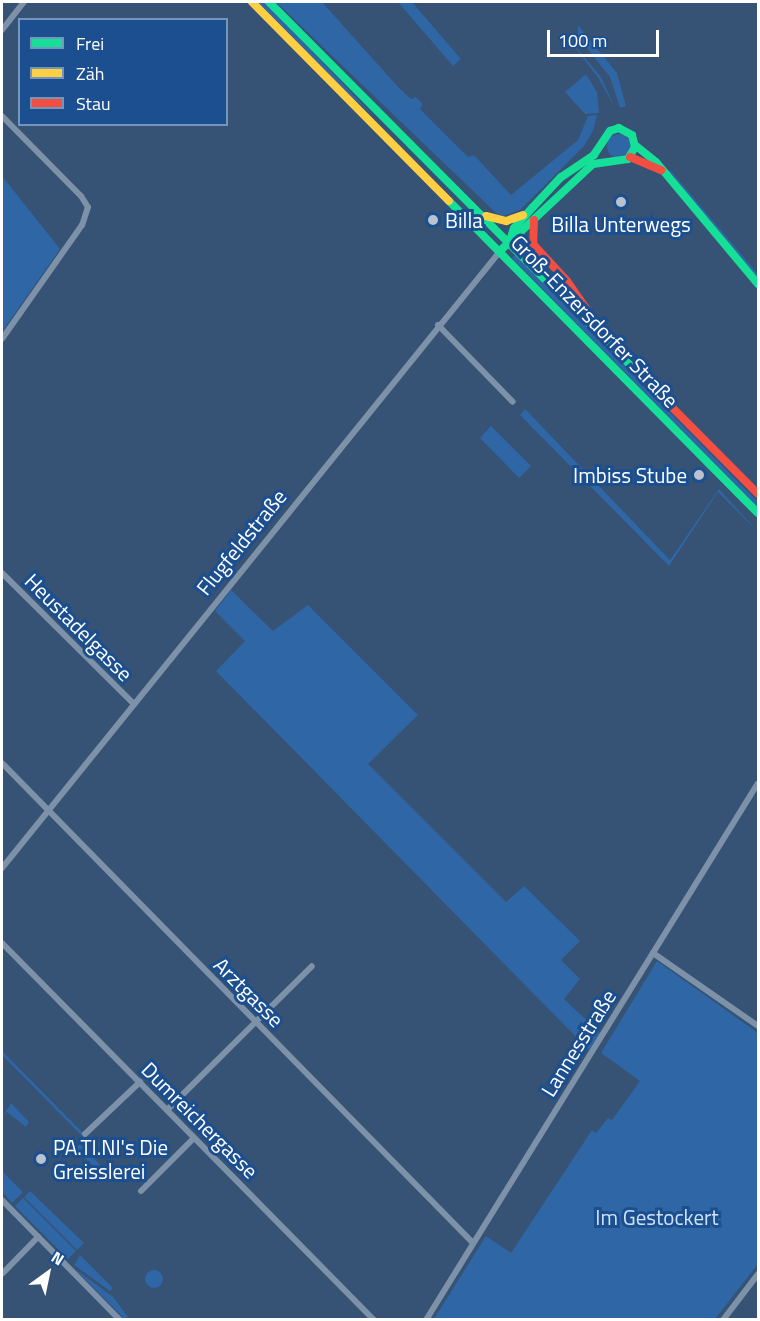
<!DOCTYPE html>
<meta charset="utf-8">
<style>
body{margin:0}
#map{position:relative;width:760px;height:1321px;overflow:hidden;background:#365274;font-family:"Titillium Web",sans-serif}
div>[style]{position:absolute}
.green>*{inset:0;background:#2f66a5}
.round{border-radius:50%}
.street>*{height:6px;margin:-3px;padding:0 3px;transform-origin:3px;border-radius:3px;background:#7d92a8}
.fast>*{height:8px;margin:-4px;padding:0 4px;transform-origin:4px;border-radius:4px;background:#16e098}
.slow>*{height:8px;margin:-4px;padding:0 4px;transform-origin:4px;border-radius:4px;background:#ffcf43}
.jam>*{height:8px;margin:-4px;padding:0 4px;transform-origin:4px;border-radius:4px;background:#f24e42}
.dots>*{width:16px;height:16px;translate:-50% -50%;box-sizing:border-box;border:3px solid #1b4f8f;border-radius:50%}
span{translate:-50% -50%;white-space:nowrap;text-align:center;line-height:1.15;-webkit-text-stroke:6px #1b4f8f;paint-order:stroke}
.poi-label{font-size:21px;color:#fff}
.left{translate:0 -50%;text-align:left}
.right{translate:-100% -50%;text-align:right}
.street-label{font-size:21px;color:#fff}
.park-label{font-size:21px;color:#cfe3fa}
.frame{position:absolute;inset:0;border:3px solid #fff;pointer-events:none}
.legend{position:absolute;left:18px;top:18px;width:210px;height:108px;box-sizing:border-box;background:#1b4f8f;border:2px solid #7695bc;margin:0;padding:8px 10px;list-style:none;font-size:18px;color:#fff}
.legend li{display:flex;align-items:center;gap:12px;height:30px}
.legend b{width:30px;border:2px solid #7695bc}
.north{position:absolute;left:18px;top:1243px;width:60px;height:60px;-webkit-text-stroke:4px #1b4f8f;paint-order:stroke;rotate:33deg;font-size:16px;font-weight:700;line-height:24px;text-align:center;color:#fff}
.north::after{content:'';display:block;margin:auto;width:21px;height:27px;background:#fff;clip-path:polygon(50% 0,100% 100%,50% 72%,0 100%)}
.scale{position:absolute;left:547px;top:30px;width:112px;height:27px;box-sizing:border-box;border:3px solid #fff;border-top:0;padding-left:8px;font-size:18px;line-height:21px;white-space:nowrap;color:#fff;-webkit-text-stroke:4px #1b4f8f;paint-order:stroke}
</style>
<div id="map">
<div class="green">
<div style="clip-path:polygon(257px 2px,264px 2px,375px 117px,351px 96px)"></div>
<div style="clip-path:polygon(276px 2px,322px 2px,399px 88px,411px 99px,416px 97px,423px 104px,420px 109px,468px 157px,474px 155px,511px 195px,578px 140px,588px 116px,597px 115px,593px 131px,584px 146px,520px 210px,503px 216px,496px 213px)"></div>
<div style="clip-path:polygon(398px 2px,412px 2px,461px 59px,453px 66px)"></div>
<div style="clip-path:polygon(578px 25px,617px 73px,626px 106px,620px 108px,610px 77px,578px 37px)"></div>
<div style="clip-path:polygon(564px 33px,601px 77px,615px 108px,599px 79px)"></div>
<div style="clip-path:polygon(586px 74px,597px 92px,599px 113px,585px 114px,565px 92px)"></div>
<div class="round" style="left:607px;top:134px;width:24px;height:24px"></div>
<div style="clip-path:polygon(670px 170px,758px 274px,758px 278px,667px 171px)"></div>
<div style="clip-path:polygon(2px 176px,60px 249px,2px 332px)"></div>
<div style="clip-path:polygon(515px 255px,758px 502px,758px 508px,512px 258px)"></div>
<div style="clip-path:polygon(525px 409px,670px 560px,719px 489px,758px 532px,718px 492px,669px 566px,520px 415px)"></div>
<div style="clip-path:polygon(491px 426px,531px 466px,519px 478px,480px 438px)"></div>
<div style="clip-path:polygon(231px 590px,273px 631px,308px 605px,418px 715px,368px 764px,506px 902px,524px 886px,580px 941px,561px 960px,580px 979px,564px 999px,600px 1033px,589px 1050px,216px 671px,245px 641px,215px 611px)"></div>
<div style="clip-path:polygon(657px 961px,758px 1033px,758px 1264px,715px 1319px,434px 1319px,486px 1236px,511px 1253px,592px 1130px,596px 1133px,608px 1118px,612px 1120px,640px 1081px,601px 1053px)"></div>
<div style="clip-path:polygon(2px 1051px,83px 1133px,81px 1135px,2px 1055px)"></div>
<div style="clip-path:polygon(11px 1103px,29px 1122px,26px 1127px,7px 1112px,2px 1118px)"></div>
<div style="clip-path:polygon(80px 1144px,113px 1178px,109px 1182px,82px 1155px,78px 1158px,72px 1152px)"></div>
<div style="clip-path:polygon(2px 1171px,23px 1192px,12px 1203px,2px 1192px)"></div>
<div style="clip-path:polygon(30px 1191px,84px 1243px,77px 1250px,24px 1197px)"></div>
<div style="clip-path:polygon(23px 1198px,76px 1251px,68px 1259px,15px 1206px)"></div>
<div style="clip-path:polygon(80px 1255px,113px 1288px,110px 1291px,74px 1265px)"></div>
<div style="clip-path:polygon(74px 1268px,113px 1297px,128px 1317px,125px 1319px)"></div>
<div class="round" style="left:145px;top:1270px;width:18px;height:18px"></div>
</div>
<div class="street">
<div style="left:2px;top:30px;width:36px;rotate:-52deg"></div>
<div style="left:2px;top:116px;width:112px;rotate:45.4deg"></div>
<div style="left:81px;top:196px;width:13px;rotate:58deg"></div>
<div style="left:88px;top:207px;width:19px;rotate:108deg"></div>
<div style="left:82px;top:225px;width:139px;rotate:125.1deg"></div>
<div style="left:438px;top:325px;width:107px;rotate:45.8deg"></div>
<div style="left:2px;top:573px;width:186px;rotate:44.8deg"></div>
<div style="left:2px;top:763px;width:672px;rotate:45.54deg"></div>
<div style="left:2px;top:868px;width:794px;rotate:-51.08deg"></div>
<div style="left:2px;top:943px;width:530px;rotate:45.38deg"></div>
<div style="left:653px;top:953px;width:128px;rotate:34.8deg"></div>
<div style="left:167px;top:1110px;width:204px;rotate:-44.8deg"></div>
<div style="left:85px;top:1134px;width:76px;rotate:-43.4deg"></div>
<div style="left:141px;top:1191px;width:75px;rotate:-45deg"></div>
<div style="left:2px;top:1200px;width:168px;rotate:45.5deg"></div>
<div style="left:2px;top:1274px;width:52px;rotate:-45.8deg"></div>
<div style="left:426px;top:1320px;width:631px;rotate:-58.27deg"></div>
<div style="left:723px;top:1320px;width:58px;rotate:-52.7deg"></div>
</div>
<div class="fast">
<div style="left:269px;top:2px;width:519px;rotate:45.16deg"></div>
<div style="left:635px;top:145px;width:27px;rotate:39deg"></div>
<div style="left:656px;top:162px;width:159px;rotate:50.1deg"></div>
<div style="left:449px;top:201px;width:439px;rotate:45.3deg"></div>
<div style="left:501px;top:250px;width:126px;rotate:-43.1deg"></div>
<div style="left:593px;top:164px;width:35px;rotate:-8deg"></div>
<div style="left:628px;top:159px;width:14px;rotate:-60deg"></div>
<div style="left:635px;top:147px;width:12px;rotate:-104deg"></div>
<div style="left:632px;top:135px;width:15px;rotate:-152deg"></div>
<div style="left:619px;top:128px;width:9px;rotate:162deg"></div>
<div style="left:610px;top:131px;width:29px;rotate:124deg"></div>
<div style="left:594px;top:155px;width:40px;rotate:146deg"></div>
<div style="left:561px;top:177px;width:41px;rotate:133deg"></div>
<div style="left:533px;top:207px;width:28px;rotate:132deg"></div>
<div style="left:514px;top:228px;width:13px;rotate:108deg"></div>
</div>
<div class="slow">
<div style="left:252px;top:2px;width:280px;rotate:45.3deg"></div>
<div style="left:486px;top:216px;width:21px;rotate:14deg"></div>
<div style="left:506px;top:221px;width:18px;rotate:-19deg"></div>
</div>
<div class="jam">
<div style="left:630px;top:157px;width:34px;rotate:23deg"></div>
<div style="left:534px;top:220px;width:24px;rotate:92deg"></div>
<div style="left:533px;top:244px;width:50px;rotate:47.4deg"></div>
<div style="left:567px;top:281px;width:68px;rotate:55.1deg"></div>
<div style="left:635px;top:370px;width:175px;rotate:45.2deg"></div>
</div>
<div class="dots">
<div style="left:621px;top:202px;background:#b9c2ce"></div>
<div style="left:433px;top:220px;background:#b9c2ce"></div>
<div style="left:699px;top:475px;background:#b9c2ce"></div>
<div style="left:41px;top:1159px;background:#b9c2ce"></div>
</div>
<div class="poi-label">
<span class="left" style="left:445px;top:220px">Billa</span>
<span style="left:621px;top:224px">Billa Unterwegs</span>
<span class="right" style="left:687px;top:475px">Imbiss Stube</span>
<span class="left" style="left:53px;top:1159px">PA.TI.NI's Die<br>Greisslerei</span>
</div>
<div class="street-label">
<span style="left:595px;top:321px;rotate:46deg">Groß-Enzersdorfer Straße</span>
<span style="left:241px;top:542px;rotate:-51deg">Flugfeldstraße</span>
<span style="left:79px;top:627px;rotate:45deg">Heustadelgasse</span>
<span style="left:249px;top:992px;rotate:45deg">Arztgasse</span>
<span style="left:578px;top:1043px;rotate:-58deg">Lannesstraße</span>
<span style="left:200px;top:1120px;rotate:45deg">Dumreichergasse</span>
</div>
<div class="park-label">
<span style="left:657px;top:1217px">Im Gestockert</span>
</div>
<div class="frame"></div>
<ul class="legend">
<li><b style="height:8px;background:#16e098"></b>Frei</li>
<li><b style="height:8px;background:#ffcf43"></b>Zäh</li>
<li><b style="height:8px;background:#f24e42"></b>Stau</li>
</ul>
<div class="north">N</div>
<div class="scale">100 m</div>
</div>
